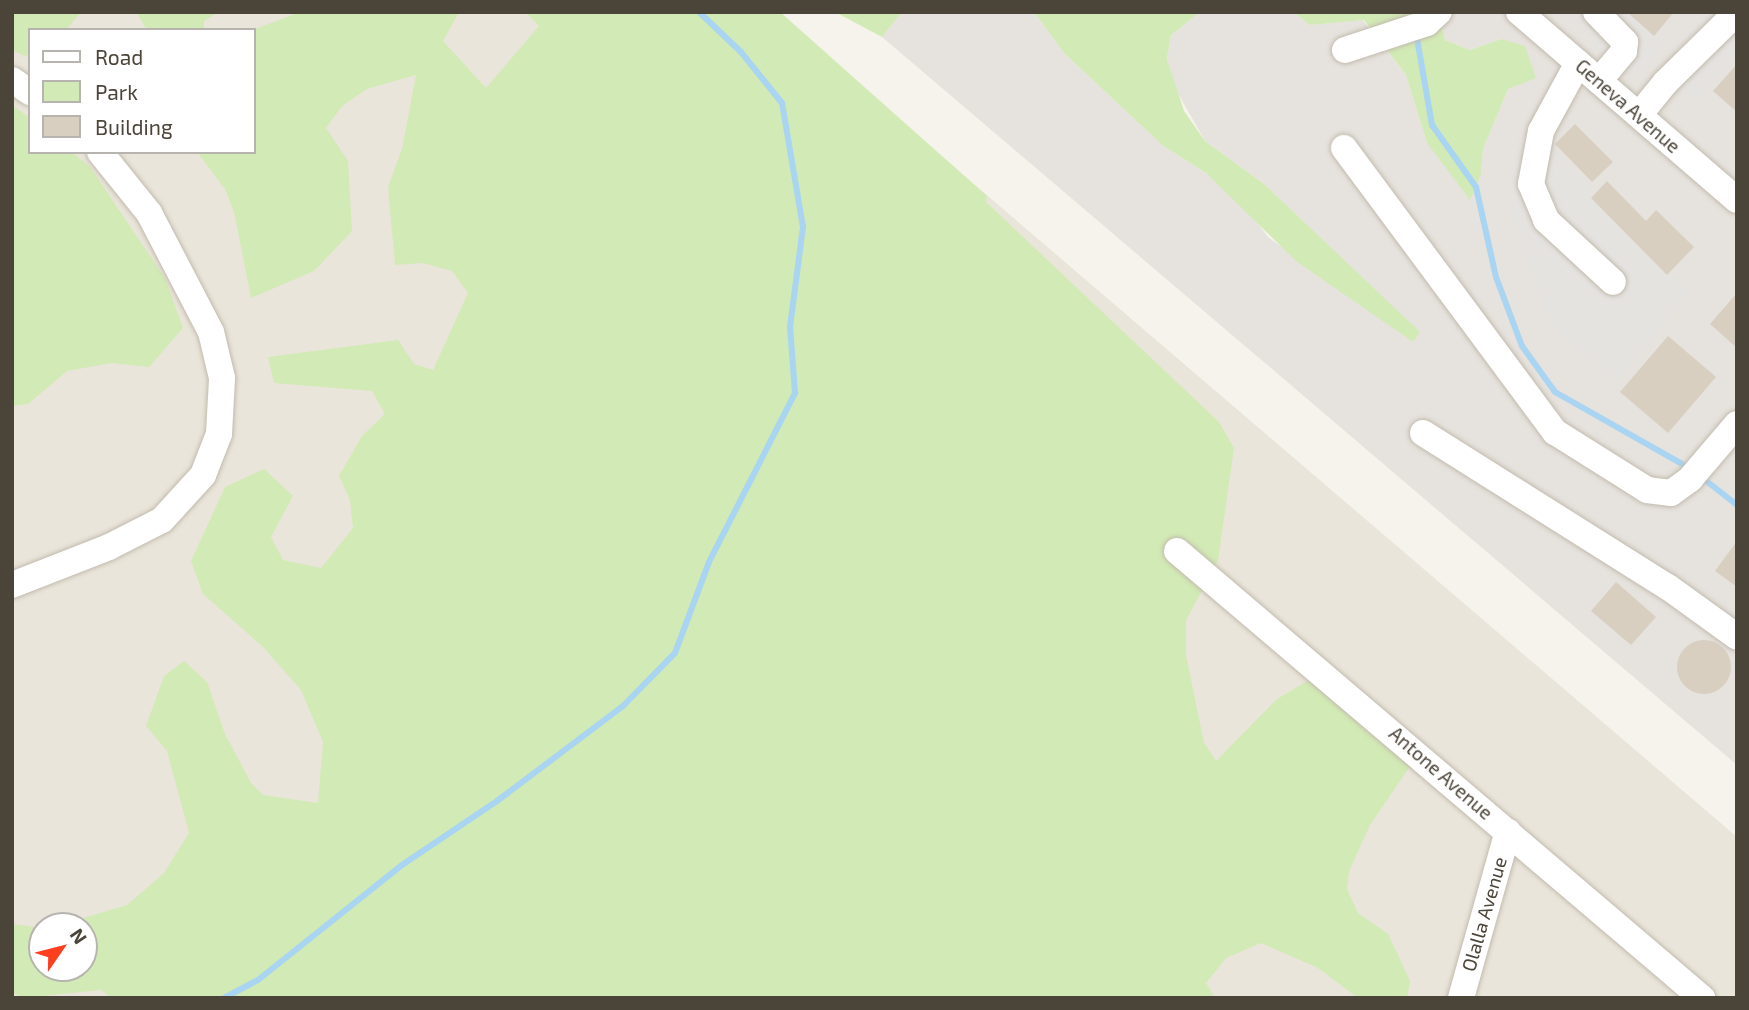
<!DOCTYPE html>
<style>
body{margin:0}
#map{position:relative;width:1749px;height:1010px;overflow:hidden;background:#f6f3ec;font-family:"Exo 2",sans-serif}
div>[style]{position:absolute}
.residential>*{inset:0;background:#eae5da}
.industrial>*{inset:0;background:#e6e2dd}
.green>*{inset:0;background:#d2eab5}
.parking>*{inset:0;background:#e5e3e0}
.stream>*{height:6px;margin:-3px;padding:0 3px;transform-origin:3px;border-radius:3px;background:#a9d4f2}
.building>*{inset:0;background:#d8cfc1}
.round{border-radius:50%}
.roads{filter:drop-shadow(0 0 2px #c2bbae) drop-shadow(0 0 2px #c2bbae)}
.minor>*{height:26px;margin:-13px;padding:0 13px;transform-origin:13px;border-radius:13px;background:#fff}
span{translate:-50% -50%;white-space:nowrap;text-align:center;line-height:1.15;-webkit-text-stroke:5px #fff;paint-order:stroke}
.street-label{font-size:19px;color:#4b4439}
.frame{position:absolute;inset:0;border:14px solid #4b4439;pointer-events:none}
.legend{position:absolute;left:28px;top:28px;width:228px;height:126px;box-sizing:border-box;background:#fff;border:2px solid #b7b4b0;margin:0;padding:9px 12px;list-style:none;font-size:21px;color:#4b4439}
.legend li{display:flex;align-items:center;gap:14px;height:35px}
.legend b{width:35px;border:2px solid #b7b4b0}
.north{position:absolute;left:28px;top:912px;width:70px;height:70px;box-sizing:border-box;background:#fff;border:2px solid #b7b4b0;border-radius:50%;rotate:55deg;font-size:19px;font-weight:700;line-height:28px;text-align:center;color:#4b4439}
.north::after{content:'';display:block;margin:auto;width:24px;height:32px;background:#fc3f1d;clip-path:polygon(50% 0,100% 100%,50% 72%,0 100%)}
</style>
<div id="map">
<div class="residential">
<div style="clip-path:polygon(evenodd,12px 12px,780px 12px,927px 144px,1737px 837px,1737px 998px,12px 998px,12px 12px,30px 30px,254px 30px,254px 152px,30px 152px,30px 30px,12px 12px,42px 926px,84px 926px,84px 968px,42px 968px,42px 926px)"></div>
</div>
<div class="industrial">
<div style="clip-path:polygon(902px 12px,1034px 12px,1064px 53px,1162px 145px,1206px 173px,1250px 213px,1268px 237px,1413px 342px,1419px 332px,1264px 184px,1205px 141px,1175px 88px,1167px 59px,1171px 35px,1200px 12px,1293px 12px,1310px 25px,1363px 20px,1406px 75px,1427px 143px,1481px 174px,1483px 149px,1508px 89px,1536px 77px,1501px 39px,1470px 50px,1445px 40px,1438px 12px,1737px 12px,1737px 765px,882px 37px)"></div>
</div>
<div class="green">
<div style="clip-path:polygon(12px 12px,81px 12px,66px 30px,30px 30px,30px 54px,25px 56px,12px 50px)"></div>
<div style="clip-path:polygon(136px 12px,219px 12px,204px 21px,204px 30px,147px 30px)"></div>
<div style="clip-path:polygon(300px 12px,459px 12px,443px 41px,486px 88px,539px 26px,525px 12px,780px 12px,987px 196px,986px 202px,1219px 422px,1234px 448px,1218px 561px,1186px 620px,1186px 655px,1204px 743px,1216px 761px,1277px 699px,1309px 680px,1413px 762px,1370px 825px,1349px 871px,1347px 889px,1358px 913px,1388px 934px,1410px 981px,1407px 998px,1358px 998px,1318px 968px,1261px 943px,1226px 958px,1206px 983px,1215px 998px,112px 998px,101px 990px,23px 998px,12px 992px,12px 924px,42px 928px,42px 968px,84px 968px,84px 926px,56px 926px,127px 905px,164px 873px,189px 833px,167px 751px,146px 726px,164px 676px,184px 661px,207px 682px,225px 734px,251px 783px,263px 795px,318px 803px,323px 742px,301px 690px,263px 647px,203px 594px,191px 561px,225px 487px,264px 469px,293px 496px,271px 537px,283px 560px,321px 568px,353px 528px,350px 500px,339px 476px,362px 436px,385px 414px,372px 391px,274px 383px,268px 357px,398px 340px,414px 364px,433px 370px,468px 293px,452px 271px,423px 263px,395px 265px,388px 187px,402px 149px,416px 75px,367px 89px,342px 106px,326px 128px,348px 161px,352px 231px,314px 271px,251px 298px,234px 212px,225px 189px,197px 152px,254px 152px,253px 30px)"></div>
<div style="clip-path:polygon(835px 12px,902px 12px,882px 37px)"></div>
<div style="clip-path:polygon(1034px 12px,1200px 12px,1171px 35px,1167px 59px,1184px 111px,1205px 141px,1264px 184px,1420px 332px,1413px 342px,1296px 261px,1206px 173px,1162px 145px,1064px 53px)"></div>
<div style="clip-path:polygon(1293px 12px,1438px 12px,1445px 40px,1470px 50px,1501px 39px,1525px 46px,1536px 78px,1508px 89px,1483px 149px,1481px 174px,1470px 200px,1427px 143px,1406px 75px,1364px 20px,1310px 25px)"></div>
<div style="clip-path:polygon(12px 105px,30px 118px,30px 152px,72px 152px,90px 167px,165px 278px,183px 328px,149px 367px,112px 363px,67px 371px,28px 404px,12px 406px)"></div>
</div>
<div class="parking">
<div style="clip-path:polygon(1566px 12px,1626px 12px,1663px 44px,1637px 77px,1602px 53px)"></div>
<div style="clip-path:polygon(1711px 12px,1737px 12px,1737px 51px,1693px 103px,1677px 88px,1652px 79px)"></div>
<div style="clip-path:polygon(1535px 128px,1592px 189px,1587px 193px,1591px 198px,1663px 271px,1691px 289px,1615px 384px,1551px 324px,1514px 224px,1508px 169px)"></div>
</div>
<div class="stream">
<div style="left:1416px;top:33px;width:93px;rotate:80.1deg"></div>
<div style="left:1432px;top:125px;width:76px;rotate:54.6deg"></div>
<div style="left:1476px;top:187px;width:92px;rotate:77.5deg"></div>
<div style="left:1496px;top:277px;width:74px;rotate:69.4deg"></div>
<div style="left:1522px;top:346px;width:57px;rotate:54.3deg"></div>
<div style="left:1555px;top:392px;width:156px;rotate:29.5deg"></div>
<div style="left:1700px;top:476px;width:47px;rotate:38.1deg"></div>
<div style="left:224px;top:998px;width:38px;rotate:-28deg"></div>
<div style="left:258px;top:980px;width:184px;rotate:-38.6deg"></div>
<div style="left:402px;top:865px;width:115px;rotate:-34deg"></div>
<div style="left:497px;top:801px;width:158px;rotate:-37deg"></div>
<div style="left:623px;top:706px;width:74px;rotate:-45.5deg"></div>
<div style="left:675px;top:653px;width:97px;rotate:-69.5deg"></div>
<div style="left:709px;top:562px;width:190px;rotate:-63deg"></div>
<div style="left:795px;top:393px;width:66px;rotate:-94.3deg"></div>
<div style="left:790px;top:327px;width:101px;rotate:-82.6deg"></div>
<div style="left:803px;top:227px;width:126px;rotate:-99.6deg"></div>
<div style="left:782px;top:103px;width:65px;rotate:-128.8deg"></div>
<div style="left:741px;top:52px;width:58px;rotate:-136.4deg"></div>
</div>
<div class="building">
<div style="clip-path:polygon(1627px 12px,1674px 12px,1654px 36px)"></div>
<div style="clip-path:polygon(1737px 64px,1737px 112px,1713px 91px)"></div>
<div style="clip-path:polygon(1575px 124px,1613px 162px,1592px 182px,1555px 144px)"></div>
<div style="clip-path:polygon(1607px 181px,1646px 221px,1656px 210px,1694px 247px,1667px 275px,1591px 198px)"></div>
<div style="clip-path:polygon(1737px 293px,1737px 348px,1710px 324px)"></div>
<div style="clip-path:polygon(1668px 336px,1716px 377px,1668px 433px,1620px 392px)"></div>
<div style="clip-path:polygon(1737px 541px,1737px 587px,1715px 571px)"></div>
<div style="clip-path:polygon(1616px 582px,1656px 617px,1631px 645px,1591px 611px)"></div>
<div class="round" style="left:1677px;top:640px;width:54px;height:54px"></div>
</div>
<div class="roads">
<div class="minor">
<div style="left:1519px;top:12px;width:288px;rotate:40.8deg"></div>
<div style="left:1596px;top:12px;width:42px;rotate:46deg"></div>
<div style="left:1625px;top:42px;width:9px;rotate:96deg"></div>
<div style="left:1624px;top:51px;width:39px;rotate:130deg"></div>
<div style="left:1345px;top:50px;width:86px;rotate:-18.2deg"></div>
<div style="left:1427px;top:23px;width:16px;rotate:-43deg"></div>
<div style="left:1578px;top:63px;width:77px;rotate:118.6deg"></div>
<div style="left:1541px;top:131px;width:54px;rotate:100.7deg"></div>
<div style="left:1531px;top:184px;width:39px;rotate:67deg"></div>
<div style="left:1546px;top:220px;width:91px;rotate:42.8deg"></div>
<div style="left:12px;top:80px;width:22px;rotate:34deg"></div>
<div style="left:1639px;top:115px;width:41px;rotate:-50.9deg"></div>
<div style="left:1665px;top:83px;width:97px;rotate:-44.6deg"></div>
<div style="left:1344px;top:148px;width:354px;rotate:53.4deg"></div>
<div style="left:1555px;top:432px;width:109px;rotate:32.2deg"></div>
<div style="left:1647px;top:490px;width:24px;rotate:7deg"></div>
<div style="left:1671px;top:493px;width:24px;rotate:-36deg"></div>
<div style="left:1690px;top:479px;width:72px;rotate:-49.5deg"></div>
<div style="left:1423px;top:433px;width:289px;rotate:32.2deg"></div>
<div style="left:1668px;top:587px;width:85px;rotate:35.9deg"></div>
<div style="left:1177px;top:551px;width:690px;rotate:40.41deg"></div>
<div style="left:12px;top:585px;width:104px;rotate:-21.4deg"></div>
<div style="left:109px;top:547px;width:59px;rotate:-27deg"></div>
<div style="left:162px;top:520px;width:61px;rotate:-47.7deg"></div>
<div style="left:203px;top:475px;width:44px;rotate:-68.7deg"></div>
<div style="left:219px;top:434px;width:56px;rotate:-86.9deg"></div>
<div style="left:222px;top:378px;width:47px;rotate:-103.4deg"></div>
<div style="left:211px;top:332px;width:134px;rotate:-117.5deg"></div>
<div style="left:149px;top:213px;width:78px;rotate:-128.8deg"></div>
<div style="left:1461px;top:998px;width:173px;rotate:-74.3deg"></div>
</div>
</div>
<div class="street-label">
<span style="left:1628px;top:106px;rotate:41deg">Geneva Avenue</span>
<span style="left:1441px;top:773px;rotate:41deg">Antone Avenue</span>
<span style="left:1484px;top:914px;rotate:-74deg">Olalla Avenue</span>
</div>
<div class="frame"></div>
<ul class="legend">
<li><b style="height:9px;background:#fff"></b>Road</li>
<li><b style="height:19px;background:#d2eab5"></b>Park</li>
<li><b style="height:19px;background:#d8cfc1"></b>Building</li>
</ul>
<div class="north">N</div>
</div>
